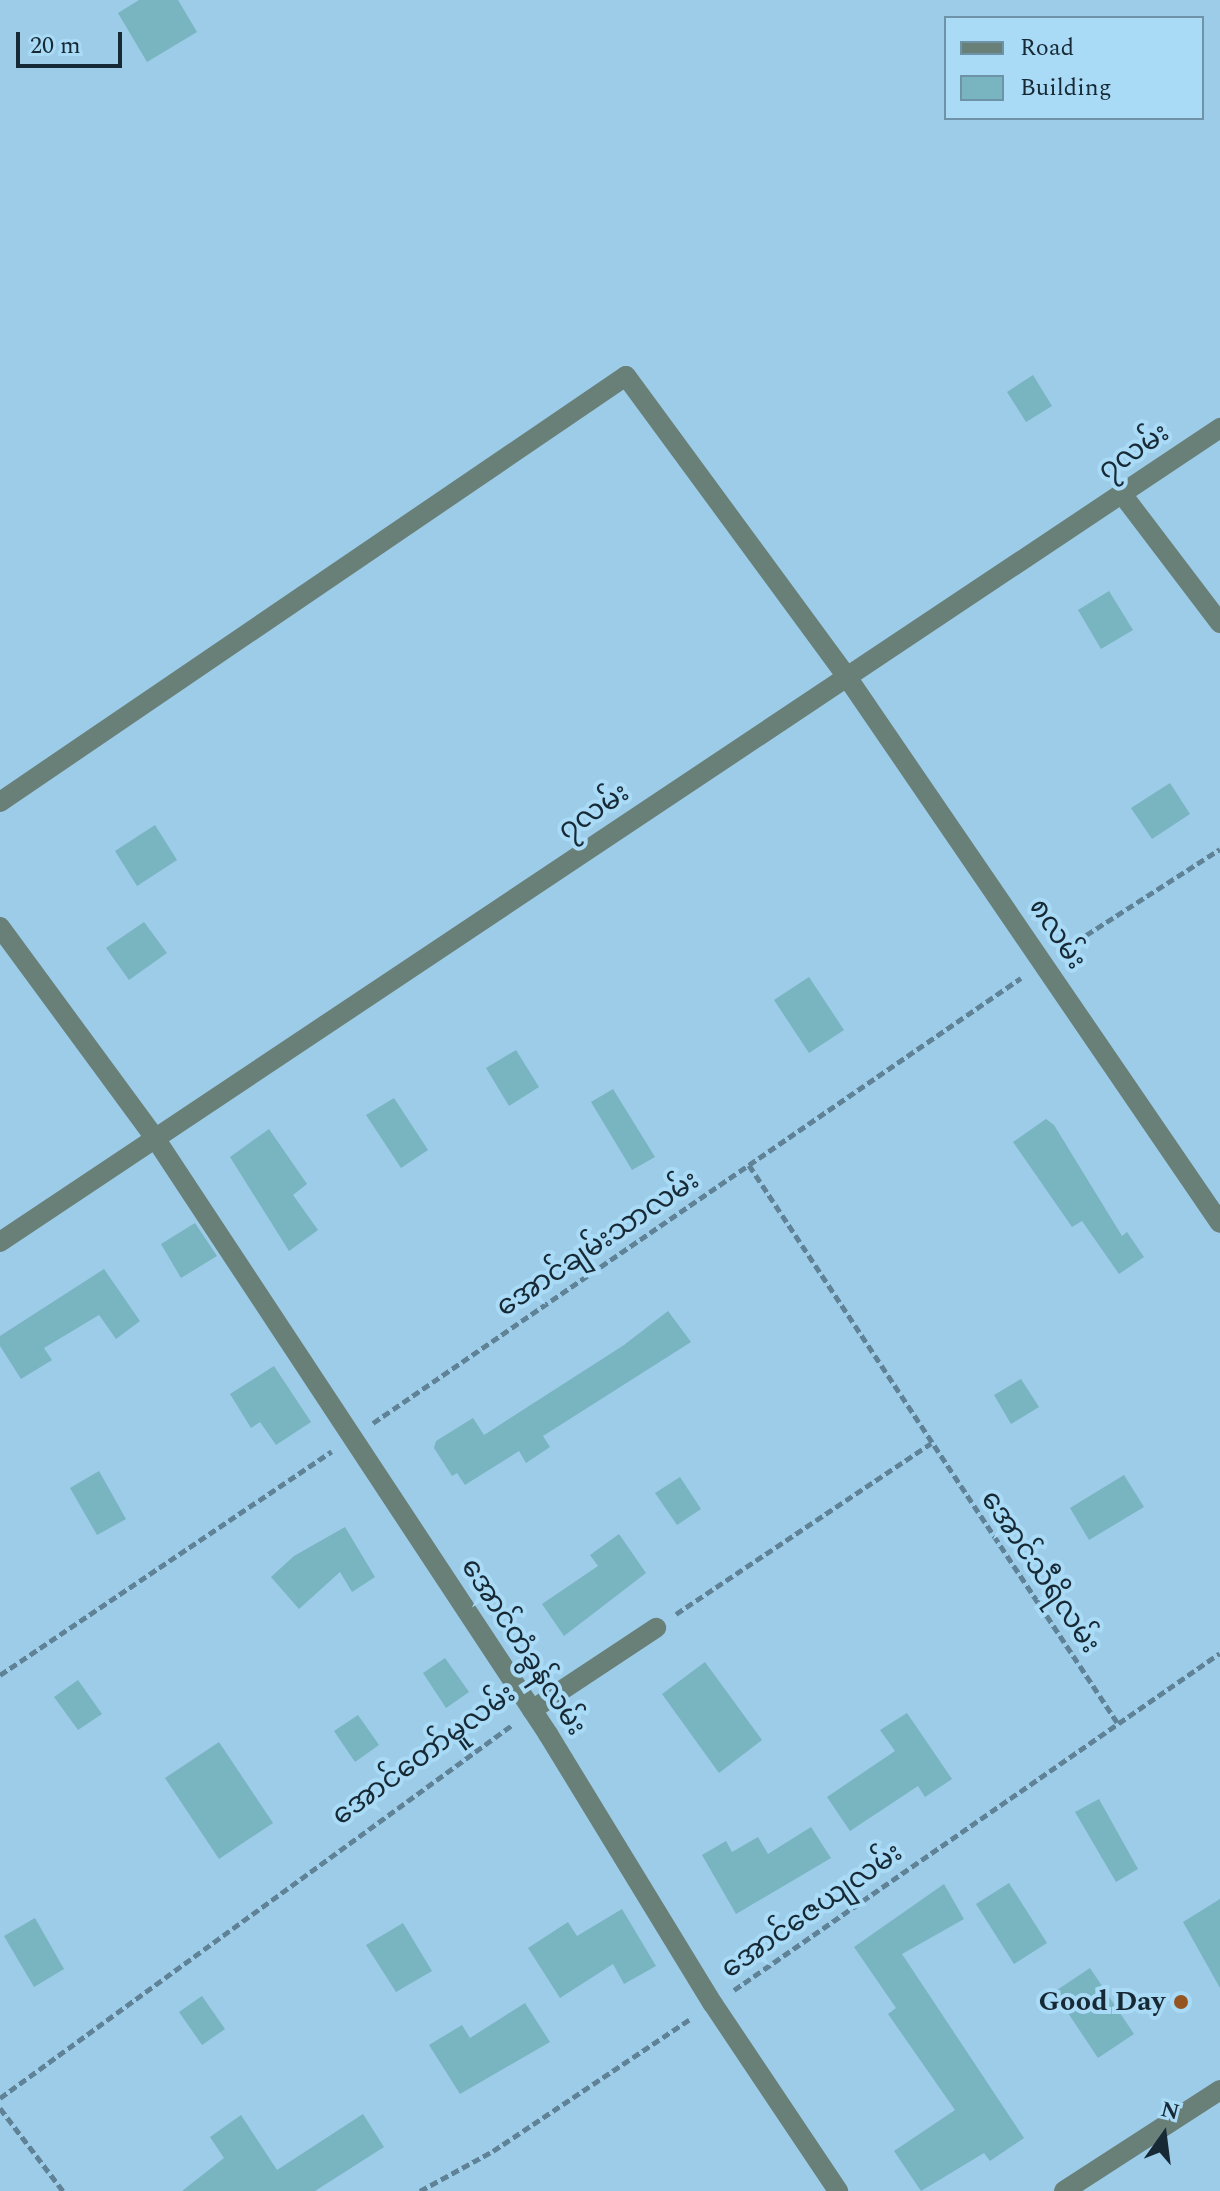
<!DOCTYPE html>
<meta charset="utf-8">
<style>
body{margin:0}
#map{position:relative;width:1220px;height:2191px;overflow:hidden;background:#9dcce8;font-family:Spectral,"Noto Sans Myanmar",serif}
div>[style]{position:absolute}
.building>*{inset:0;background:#79b4c1}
.path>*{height:5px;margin-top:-2.5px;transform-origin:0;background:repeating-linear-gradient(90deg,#5f8296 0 8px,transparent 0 12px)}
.minor>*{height:20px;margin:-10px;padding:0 10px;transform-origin:10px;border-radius:10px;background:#698079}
.dots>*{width:22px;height:22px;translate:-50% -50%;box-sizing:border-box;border:4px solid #a9daf6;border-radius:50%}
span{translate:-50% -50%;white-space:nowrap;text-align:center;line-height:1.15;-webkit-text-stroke:8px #a9daf6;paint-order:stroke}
.street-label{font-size:28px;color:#162934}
.poi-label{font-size:28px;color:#162934;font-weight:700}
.right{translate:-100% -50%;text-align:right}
.legend{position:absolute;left:944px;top:16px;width:260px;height:104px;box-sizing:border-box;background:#a9daf6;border:2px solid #6e93a8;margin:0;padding:10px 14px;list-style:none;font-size:24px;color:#162934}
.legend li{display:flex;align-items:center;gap:16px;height:40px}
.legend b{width:40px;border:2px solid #6e93a8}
.north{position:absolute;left:1124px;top:2095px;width:80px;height:80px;-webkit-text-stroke:6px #a9daf6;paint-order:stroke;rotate:14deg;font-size:22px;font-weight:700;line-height:32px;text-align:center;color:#162934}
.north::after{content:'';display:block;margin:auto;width:28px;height:36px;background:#162934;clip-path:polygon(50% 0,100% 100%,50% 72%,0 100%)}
.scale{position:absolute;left:16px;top:32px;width:106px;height:36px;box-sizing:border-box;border:4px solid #162934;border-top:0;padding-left:10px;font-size:24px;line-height:28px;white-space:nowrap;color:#162934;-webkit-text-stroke:6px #a9daf6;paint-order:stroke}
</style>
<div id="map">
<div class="building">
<div style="clip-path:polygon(139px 0,178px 0,197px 32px,147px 62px,118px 13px)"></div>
<div style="clip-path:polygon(1033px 375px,1052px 406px,1026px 422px,1007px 392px)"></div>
<div style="clip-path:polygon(1109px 591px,1133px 630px,1101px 649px,1078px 610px)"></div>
<div style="clip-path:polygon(1170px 783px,1190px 814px,1152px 839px,1131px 808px)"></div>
<div style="clip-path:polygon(155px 825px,177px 860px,137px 886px,115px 851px)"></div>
<div style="clip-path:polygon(144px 922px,167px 953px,129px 980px,106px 948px)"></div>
<div style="clip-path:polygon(809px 977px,844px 1030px,809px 1053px,774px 1000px)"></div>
<div style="clip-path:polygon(516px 1050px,539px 1087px,509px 1106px,486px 1068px)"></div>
<div style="clip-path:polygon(613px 1089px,655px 1157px,632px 1170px,591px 1102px)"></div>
<div style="clip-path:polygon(394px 1098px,428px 1150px,401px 1168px,366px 1115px)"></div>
<div style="clip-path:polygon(1046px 1119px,1054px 1125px,1122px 1236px,1127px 1232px,1144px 1257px,1119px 1274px,1082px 1221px,1072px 1227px,1013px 1142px)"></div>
<div style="clip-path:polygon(269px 1129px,307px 1184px,293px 1195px,318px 1230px,289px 1251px,230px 1157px)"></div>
<div style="clip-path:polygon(195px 1223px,217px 1256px,181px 1278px,161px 1244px)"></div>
<div style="clip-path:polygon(104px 1269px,140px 1321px,116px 1339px,99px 1315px,44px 1348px,52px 1360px,21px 1379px,0 1346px,0 1336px)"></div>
<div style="clip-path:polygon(668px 1311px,691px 1342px,543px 1436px,550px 1447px,526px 1463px,519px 1451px,465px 1485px,457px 1473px,452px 1476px,434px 1448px,436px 1441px,473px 1418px,484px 1435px,624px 1345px)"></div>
<div style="clip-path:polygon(274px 1366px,311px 1422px,276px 1445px,260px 1422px,251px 1428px,230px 1394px)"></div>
<div style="clip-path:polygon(1021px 1379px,1039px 1407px,1011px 1424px,994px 1395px)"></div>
<div style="clip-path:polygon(99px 1471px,126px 1519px,97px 1535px,70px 1488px)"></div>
<div style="clip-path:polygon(1124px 1475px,1144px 1507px,1089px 1540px,1070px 1508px)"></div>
<div style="clip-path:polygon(680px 1477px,701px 1509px,677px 1525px,655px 1493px)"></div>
<div style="clip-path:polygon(345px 1527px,375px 1577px,352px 1592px,340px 1572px,299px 1609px,271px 1577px,294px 1556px)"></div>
<div style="clip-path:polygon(619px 1534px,646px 1573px,564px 1636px,542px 1604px,598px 1566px,590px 1555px)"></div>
<div style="clip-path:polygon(445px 1658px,469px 1692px,446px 1708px,423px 1673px)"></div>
<div style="clip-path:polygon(705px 1662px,762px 1740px,719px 1773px,662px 1694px)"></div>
<div style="clip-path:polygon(78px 1680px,102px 1714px,78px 1730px,54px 1697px)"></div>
<div style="clip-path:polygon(907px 1713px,952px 1779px,925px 1797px,918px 1786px,850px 1831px,827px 1797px,895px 1751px,880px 1730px)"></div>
<div style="clip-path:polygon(358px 1715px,379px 1745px,355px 1762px,334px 1731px)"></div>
<div style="clip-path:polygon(219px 1742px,273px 1823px,219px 1859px,165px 1778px)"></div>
<div style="clip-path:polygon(1099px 1799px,1138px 1869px,1116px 1882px,1075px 1812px)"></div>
<div style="clip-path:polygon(811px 1827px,831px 1858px,736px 1914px,702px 1855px,726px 1841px,732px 1852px,758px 1837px,768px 1854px)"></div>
<div style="clip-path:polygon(1009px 1883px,1047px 1943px,1014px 1964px,976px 1904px)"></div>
<div style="clip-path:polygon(944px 1884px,964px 1919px,902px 1954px,1024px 2138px,990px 2161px,984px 2153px,921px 2191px,894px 2151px,955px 2110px,888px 2014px,896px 2008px,854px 1947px)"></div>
<div style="clip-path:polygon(1220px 1899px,1220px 1988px,1183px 1922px)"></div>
<div style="clip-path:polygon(622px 1909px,656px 1966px,624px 1984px,613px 1964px,560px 1998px,528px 1948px,568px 1922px,577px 1936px)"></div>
<div style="clip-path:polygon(35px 1918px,64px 1969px,34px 1987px,4px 1936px)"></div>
<div style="clip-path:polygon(403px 1923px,432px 1971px,396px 1992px,366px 1945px)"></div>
<div style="clip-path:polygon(1090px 1968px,1134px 2034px,1098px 2058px,1054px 1992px)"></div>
<div style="clip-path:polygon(202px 1996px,225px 2029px,202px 2045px,179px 2012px)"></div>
<div style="clip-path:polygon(525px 2003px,550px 2042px,460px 2094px,429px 2045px,462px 2025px,470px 2038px)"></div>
<div style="clip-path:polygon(363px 2114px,384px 2147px,315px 2191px,182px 2191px,224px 2158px,210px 2137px,241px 2115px,277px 2170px)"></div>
</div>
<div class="path">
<div style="left:1066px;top:948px;width:183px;rotate:-32.7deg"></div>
<div style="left:749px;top:1165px;width:668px;rotate:56.55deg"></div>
<div style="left:373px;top:1423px;width:786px;rotate:-34.48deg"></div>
<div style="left:676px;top:1614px;width:307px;rotate:-33.8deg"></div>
<div style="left:0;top:1675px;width:400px;rotate:-34deg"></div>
<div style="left:734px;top:1990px;width:591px;rotate:-34.74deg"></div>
<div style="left:0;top:2098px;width:633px;rotate:-36.07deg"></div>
<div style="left:0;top:2108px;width:104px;rotate:52.8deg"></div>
<div style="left:420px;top:2191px;width:83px;rotate:-28.7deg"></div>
<div style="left:493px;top:2151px;width:239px;rotate:-33.8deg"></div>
</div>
<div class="minor">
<div style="left:1122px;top:494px;width:162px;rotate:52.8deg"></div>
<div style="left:0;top:802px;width:757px;rotate:-34.24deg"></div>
<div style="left:626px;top:376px;width:373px;rotate:53.7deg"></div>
<div style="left:847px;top:677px;width:661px;rotate:55.66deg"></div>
<div style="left:0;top:927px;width:262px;rotate:53.7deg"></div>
<div style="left:155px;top:1138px;width:714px;rotate:56.6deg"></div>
<div style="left:548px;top:1734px;width:316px;rotate:58.6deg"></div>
<div style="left:713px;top:2004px;width:225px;rotate:56.2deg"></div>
<div style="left:0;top:1242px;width:1467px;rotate:-33.71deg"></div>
<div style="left:532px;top:1710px;width:149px;rotate:-33.5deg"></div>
<div style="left:1064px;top:2191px;width:186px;rotate:-32.9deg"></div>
</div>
<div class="dots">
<div style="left:1181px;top:2002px;background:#965421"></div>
</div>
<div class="street-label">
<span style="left:1134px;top:452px;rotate:-34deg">၇လမ်း</span>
<span style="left:594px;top:812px;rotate:-34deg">၇လမ်း</span>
<span style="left:1057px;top:934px;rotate:56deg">၈လမ်း</span>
<span style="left:598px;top:1244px;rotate:-34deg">အောင်ချမ်းသာလမ်း</span>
<span style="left:1040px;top:1572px;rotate:56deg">အောင်သီရိလမ်း</span>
<span style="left:523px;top:1647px;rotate:57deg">အောင်တံခွန်လမ်း</span>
<span style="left:424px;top:1755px;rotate:-36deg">အောင်တော်မူလမ်း</span>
<span style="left:812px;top:1911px;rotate:-35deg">အောင်ဇေယျလမ်း</span>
</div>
<div class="poi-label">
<span class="right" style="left:1165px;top:2002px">Good Day</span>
</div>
<ul class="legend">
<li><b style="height:10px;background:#698079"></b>Road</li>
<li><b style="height:22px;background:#79b4c1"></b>Building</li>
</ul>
<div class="north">N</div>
<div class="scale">20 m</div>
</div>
